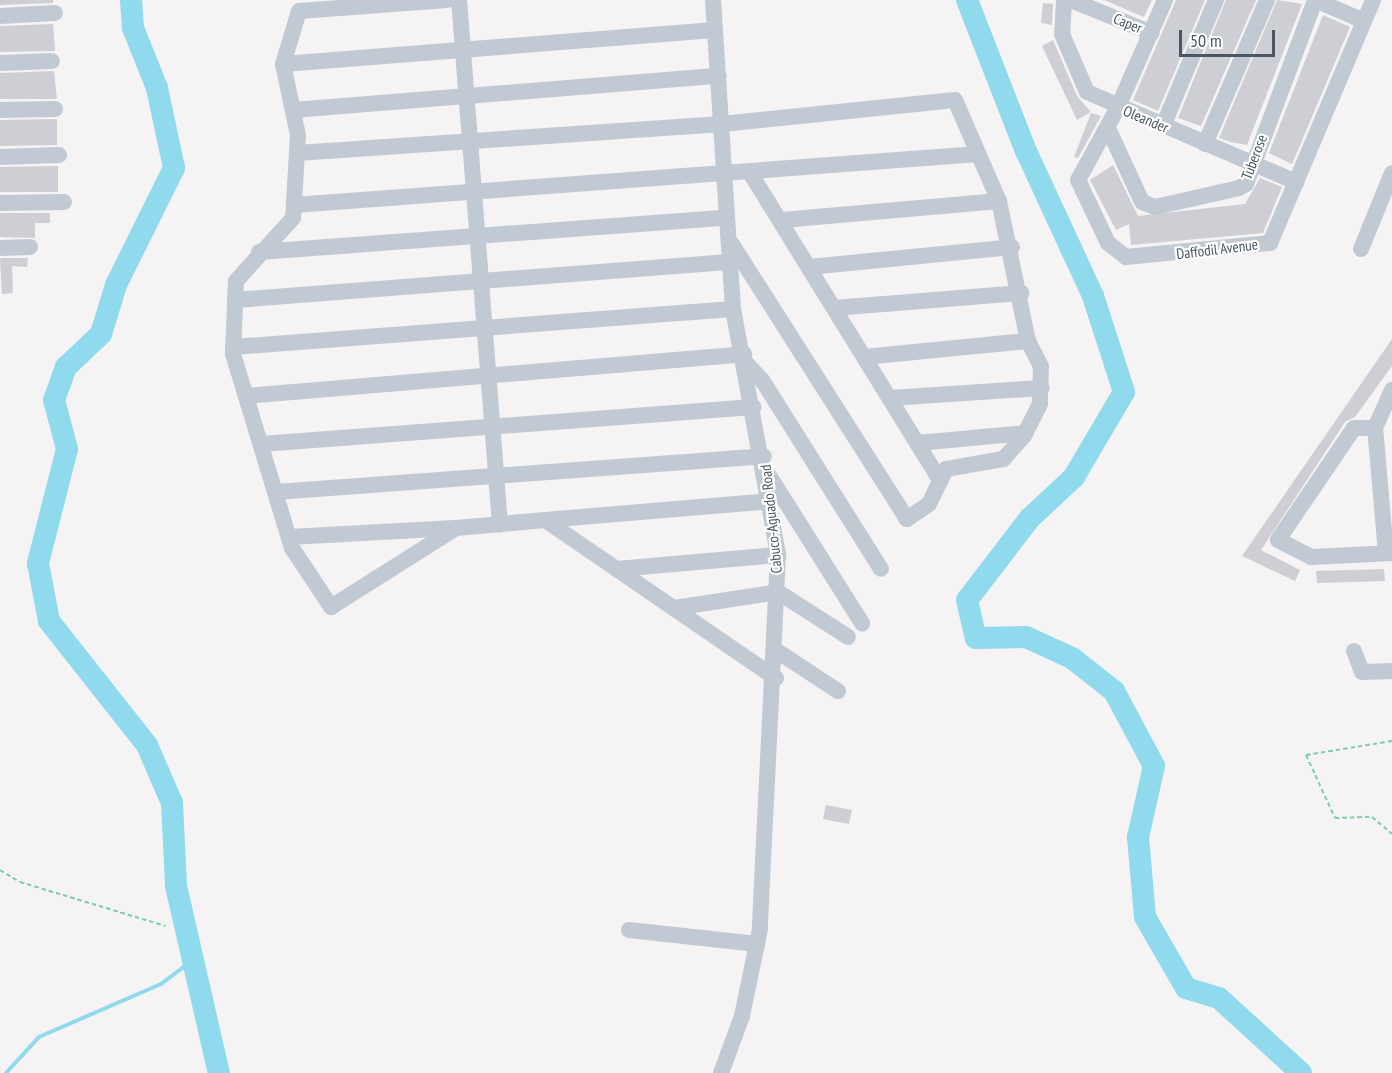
<!DOCTYPE html>
<style>
body{margin:0}
#map{position:relative;width:1392px;height:1073px;overflow:hidden;background:#f5f3f3;font-family:"PT Sans Narrow",sans-serif}
div>[style]{position:absolute}
.stream>*{height:4px;margin:-2px;padding:0 2px;transform-origin:2px;border-radius:2px;background:#90daee}
.river>*{height:22px;margin:-11px;padding:0 11px;transform-origin:11px;border-radius:11px;background:#90daee}
.building>*{inset:0;background:#cdcfd5}
.path>*{height:2px;margin-top:-1px;transform-origin:0;background:repeating-linear-gradient(90deg,#7ad0a6 0 4.5px,transparent 0 7.5px)}
.minor>*{height:16px;margin:-8px;padding:0 8px;transform-origin:8px;border-radius:8px;background:#c1cad2}
span{translate:-50% -50%;white-space:nowrap;text-align:center;line-height:1.15;-webkit-text-stroke:4.5px #fff;paint-order:stroke}
.street-label{font-size:15px;color:#4a5661}
.scale{position:absolute;left:1179px;top:30px;width:96px;height:27px;box-sizing:border-box;border:3px solid #4a5661;border-top:0;padding-left:8px;font-size:18px;line-height:21px;white-space:nowrap;color:#4a5661;-webkit-text-stroke:4px #fff;paint-order:stroke}
</style>
<div id="map">
<div class="stream">
<div style="left:6px;top:1073px;width:49px;rotate:-47.5deg"></div>
<div style="left:39px;top:1037px;width:133px;rotate:-23.5deg"></div>
<div style="left:161px;top:984px;width:39px;rotate:-37deg"></div>
</div>
<div class="river">
<div style="left:131px;top:0;width:28px;rotate:86deg"></div>
<div style="left:133px;top:28px;width:65px;rotate:68.2deg"></div>
<div style="left:157px;top:88px;width:82px;rotate:78deg"></div>
<div style="left:174px;top:168px;width:131px;rotate:116.4deg"></div>
<div style="left:116px;top:285px;width:51px;rotate:107deg"></div>
<div style="left:101px;top:334px;width:48px;rotate:136.7deg"></div>
<div style="left:66px;top:367px;width:35px;rotate:110deg"></div>
<div style="left:54px;top:400px;width:51px;rotate:75.1deg"></div>
<div style="left:67px;top:449px;width:118px;rotate:104.3deg"></div>
<div style="left:38px;top:563px;width:59px;rotate:79.3deg"></div>
<div style="left:49px;top:621px;width:158px;rotate:51.7deg"></div>
<div style="left:147px;top:745px;width:63px;rotate:66.7deg"></div>
<div style="left:172px;top:803px;width:83px;rotate:87.2deg"></div>
<div style="left:176px;top:886px;width:192px;rotate:77.1deg"></div>
<div style="left:967px;top:0;width:162px;rotate:68.7deg"></div>
<div style="left:1026px;top:151px;width:160px;rotate:65.2deg"></div>
<div style="left:1093px;top:296px;width:101px;rotate:72.1deg"></div>
<div style="left:1124px;top:392px;width:99px;rotate:120.5deg"></div>
<div style="left:1074px;top:477px;width:60px;rotate:137deg"></div>
<div style="left:1030px;top:518px;width:103px;rotate:127.5deg"></div>
<div style="left:967px;top:600px;width:39px;rotate:77deg"></div>
<div style="left:976px;top:638px;width:50px;rotate:-1.1deg"></div>
<div style="left:1026px;top:637px;width:51px;rotate:24.5deg"></div>
<div style="left:1072px;top:658px;width:53px;rotate:38.2deg"></div>
<div style="left:1114px;top:691px;width:85px;rotate:61.9deg"></div>
<div style="left:1154px;top:766px;width:73px;rotate:102.7deg"></div>
<div style="left:1138px;top:837px;width:80px;rotate:85deg"></div>
<div style="left:1145px;top:917px;width:82px;rotate:60deg"></div>
<div style="left:1186px;top:988px;width:34px;rotate:17deg"></div>
<div style="left:1219px;top:998px;width:111px;rotate:42.4deg"></div>
</div>
<div class="building">
<div style="clip-path:polygon(0 0,53px 0,53px 3px,0 5px)"></div>
<div style="clip-path:polygon(1104px 0,1152px 0,1144px 17px)"></div>
<div style="clip-path:polygon(1176px 0,1205px 0,1158px 111px,1133px 100px)"></div>
<div style="clip-path:polygon(1226px 0,1256px 0,1201px 126px,1178px 118px)"></div>
<div style="clip-path:polygon(1277px 0,1302px 4px,1247px 145px,1231px 142px,1219px 138px)"></div>
<div style="clip-path:polygon(1043px 3px,1053px 4px,1052px 25px,1041px 23px)"></div>
<div style="clip-path:polygon(1323px 15px,1350px 27px,1292px 164px,1269px 153px)"></div>
<div style="clip-path:polygon(53px 24px,55px 51px,0 52px,0 26px)"></div>
<div style="clip-path:polygon(1053px 40px,1077px 96px,1091px 112px,1077px 120px,1042px 46px)"></div>
<div style="clip-path:polygon(54px 71px,57px 99px,0 99px,0 73px)"></div>
<div style="clip-path:polygon(1091px 113px,1101px 116px,1078px 158px,1074px 157px)"></div>
<div style="clip-path:polygon(57px 119px,57px 145px,0 146px,0 120px)"></div>
<div style="clip-path:polygon(1113px 165px,1138px 216px,1245px 204px,1260px 178px,1282px 187px,1263px 233px,1131px 245px,1129px 224px,1116px 230px,1090px 180px)"></div>
<div style="clip-path:polygon(58px 166px,58px 192px,0 192px,0 167px)"></div>
<div style="clip-path:polygon(0 213px,50px 213px,50px 223px,35px 223px,35px 238px,0 237px)"></div>
<div style="clip-path:polygon(0 258px,28px 258px,27px 267px,12px 266px,13px 293px,2px 294px)"></div>
<div style="clip-path:polygon(1392px 339px,1392px 366px,1355px 417px,1345px 422px,1261px 550px,1300px 570px,1295px 581px,1242px 556px)"></div>
<div style="clip-path:polygon(1384px 569px,1385px 581px,1317px 583px,1316px 571px)"></div>
<div style="clip-path:polygon(826px 805px,852px 810px,849px 824px,823px 819px)"></div>
</div>
<div class="path">
<div style="left:1392px;top:741px;width:87px;rotate:170.8deg"></div>
<div style="left:1306px;top:755px;width:69px;rotate:65.3deg"></div>
<div style="left:1335px;top:818px;width:37px;rotate:-2deg"></div>
<div style="left:1372px;top:817px;width:26px;rotate:40deg"></div>
<div style="left:0;top:870px;width:23px;rotate:31deg"></div>
<div style="left:20px;top:882px;width:152px;rotate:16.8deg"></div>
</div>
<div class="minor">
<div style="left:447px;top:0;width:148px;rotate:175.7deg"></div>
<div style="left:299px;top:11px;width:55px;rotate:106.8deg"></div>
<div style="left:283px;top:64px;width:73px;rotate:78.1deg"></div>
<div style="left:298px;top:135px;width:83px;rotate:93.4deg"></div>
<div style="left:293px;top:218px;width:85px;rotate:132.1deg"></div>
<div style="left:236px;top:281px;width:73px;rotate:92.4deg"></div>
<div style="left:233px;top:354px;width:203px;rotate:73.1deg"></div>
<div style="left:292px;top:548px;width:71px;rotate:56.5deg"></div>
<div style="left:331px;top:607px;width:148px;rotate:-32.3deg"></div>
<div style="left:456px;top:528px;width:89px;rotate:-5.1deg"></div>
<div style="left:545px;top:520px;width:280px;rotate:34.4deg"></div>
<div style="left:459px;top:0;width:526px;rotate:85.53deg"></div>
<div style="left:713px;top:0;width:310px;rotate:86.3deg"></div>
<div style="left:733px;top:309px;width:250px;rotate:79.6deg"></div>
<div style="left:778px;top:555px;width:374px;rotate:92.8deg"></div>
<div style="left:760px;top:929px;width:89px;rotate:101.7deg"></div>
<div style="left:742px;top:1016px;width:61px;rotate:110.2deg"></div>
<div style="left:1064px;top:0;width:34px;rotate:93deg"></div>
<div style="left:1062px;top:34px;width:63px;rotate:66.7deg"></div>
<div style="left:1087px;top:92px;width:228px;rotate:23.3deg"></div>
<div style="left:1071px;top:0;width:87px;rotate:22.2deg"></div>
<div style="left:1165px;top:0;width:117px;rotate:113.7deg"></div>
<div style="left:1118px;top:107px;width:83px;rotate:118.7deg"></div>
<div style="left:1078px;top:180px;width:70px;rotate:64.5deg"></div>
<div style="left:1108px;top:243px;width:23px;rotate:38deg"></div>
<div style="left:1126px;top:257px;width:145px;rotate:-5.6deg"></div>
<div style="left:1270px;top:243px;width:264px;rotate:-67deg"></div>
<div style="left:1315px;top:0;width:53px;rotate:23.2deg"></div>
<div style="left:0;top:16px;width:55px;rotate:-3.1deg"></div>
<div style="left:0;top:63px;width:52px;rotate:-2.2deg"></div>
<div style="left:283px;top:64px;width:433px;rotate:-4.5deg"></div>
<div style="left:0;top:110px;width:55px;rotate:-1deg"></div>
<div style="left:293px;top:110px;width:427px;rotate:-4.6deg"></div>
<div style="left:1163px;top:126px;width:137px;rotate:-67.2deg"></div>
<div style="left:1108px;top:128px;width:81px;rotate:65.3deg"></div>
<div style="left:1142px;top:202px;width:14px;rotate:21deg"></div>
<div style="left:1155px;top:207px;width:86px;rotate:-12.7deg"></div>
<div style="left:1239px;top:188px;width:8px;rotate:-30deg"></div>
<div style="left:1246px;top:184px;width:197px;rotate:-69.4deg"></div>
<div style="left:1205px;top:144px;width:157px;rotate:-66.7deg"></div>
<div style="left:297px;top:153px;width:426px;rotate:-3.9deg"></div>
<div style="left:722px;top:124px;width:234px;rotate:-5.9deg"></div>
<div style="left:955px;top:100px;width:110px;rotate:66.5deg"></div>
<div style="left:999px;top:201px;width:143px;rotate:78.3deg"></div>
<div style="left:1028px;top:341px;width:28px;rotate:63deg"></div>
<div style="left:1041px;top:366px;width:38px;rotate:92deg"></div>
<div style="left:1040px;top:404px;width:36px;rotate:117deg"></div>
<div style="left:1024px;top:436px;width:31px;rotate:132deg"></div>
<div style="left:1003px;top:459px;width:58px;rotate:170deg"></div>
<div style="left:946px;top:469px;width:39px;rotate:116deg"></div>
<div style="left:929px;top:504px;width:27px;rotate:146deg"></div>
<div style="left:907px;top:519px;width:327px;rotate:-122.5deg"></div>
<div style="left:0;top:157px;width:59px;rotate:-1.9deg"></div>
<div style="left:749px;top:171px;width:363px;rotate:58.3deg"></div>
<div style="left:0;top:203px;width:64px;rotate:-0.9deg"></div>
<div style="left:294px;top:205px;width:686px;rotate:-4.26deg"></div>
<div style="left:782px;top:220px;width:218px;rotate:-5deg"></div>
<div style="left:0;top:248px;width:30px;rotate:-2deg"></div>
<div style="left:1361px;top:249px;width:82px;rotate:-67.8deg"></div>
<div style="left:259px;top:252px;width:467px;rotate:-4.2deg"></div>
<div style="left:809px;top:267px;width:204px;rotate:-5.6deg"></div>
<div style="left:235px;top:300px;width:497px;rotate:-4.4deg"></div>
<div style="left:834px;top:308px;width:188px;rotate:-4.6deg"></div>
<div style="left:233px;top:347px;width:501px;rotate:-4.35deg"></div>
<div style="left:864px;top:357px;width:165px;rotate:-5.6deg"></div>
<div style="left:746px;top:363px;width:23px;rotate:47deg"></div>
<div style="left:762px;top:380px;width:223px;rotate:57.8deg"></div>
<div style="left:246px;top:396px;width:500px;rotate:-4.8deg"></div>
<div style="left:890px;top:398px;width:152px;rotate:-3.8deg"></div>
<div style="left:1375px;top:428px;width:21px;rotate:180deg"></div>
<div style="left:1354px;top:428px;width:135px;rotate:124.2deg"></div>
<div style="left:1278px;top:540px;width:38px;rotate:27deg"></div>
<div style="left:1312px;top:557px;width:80px;rotate:-2.9deg"></div>
<div style="left:917px;top:443px;width:109px;rotate:-5.2deg"></div>
<div style="left:261px;top:444px;width:494px;rotate:-4.3deg"></div>
<div style="left:770px;top:477px;width:173px;rotate:57.8deg"></div>
<div style="left:276px;top:492px;width:489px;rotate:-4.2deg"></div>
<div style="left:545px;top:520px;width:226px;rotate:-4.8deg"></div>
<div style="left:289px;top:537px;width:166px;rotate:-3.1deg"></div>
<div style="left:1386px;top:553px;width:125px;rotate:-95deg"></div>
<div style="left:1375px;top:428px;width:42px;rotate:-65.9deg"></div>
<div style="left:617px;top:569px;width:162px;rotate:-5deg"></div>
<div style="left:674px;top:608px;width:105px;rotate:-8.7deg"></div>
<div style="left:778px;top:592px;width:83px;rotate:32.7deg"></div>
<div style="left:777px;top:651px;width:73px;rotate:33.3deg"></div>
<div style="left:1354px;top:651px;width:22px;rotate:69deg"></div>
<div style="left:1362px;top:672px;width:30px;rotate:-2deg"></div>
<div style="left:629px;top:930px;width:129px;rotate:6.2deg"></div>
</div>
<div class="street-label">
<span style="left:1128px;top:23px;rotate:22deg">Caper</span>
<span style="left:1146px;top:119px;rotate:23deg">Oleander</span>
<span style="left:1254px;top:157px;rotate:-69deg">Tuberose</span>
<span style="left:1217px;top:249px;rotate:-7deg">Daffodil Avenue</span>
<span style="left:771px;top:519px;rotate:-96deg">Cabuco-Aguado Road</span>
</div>
<div class="scale">50 m</div>
</div>
